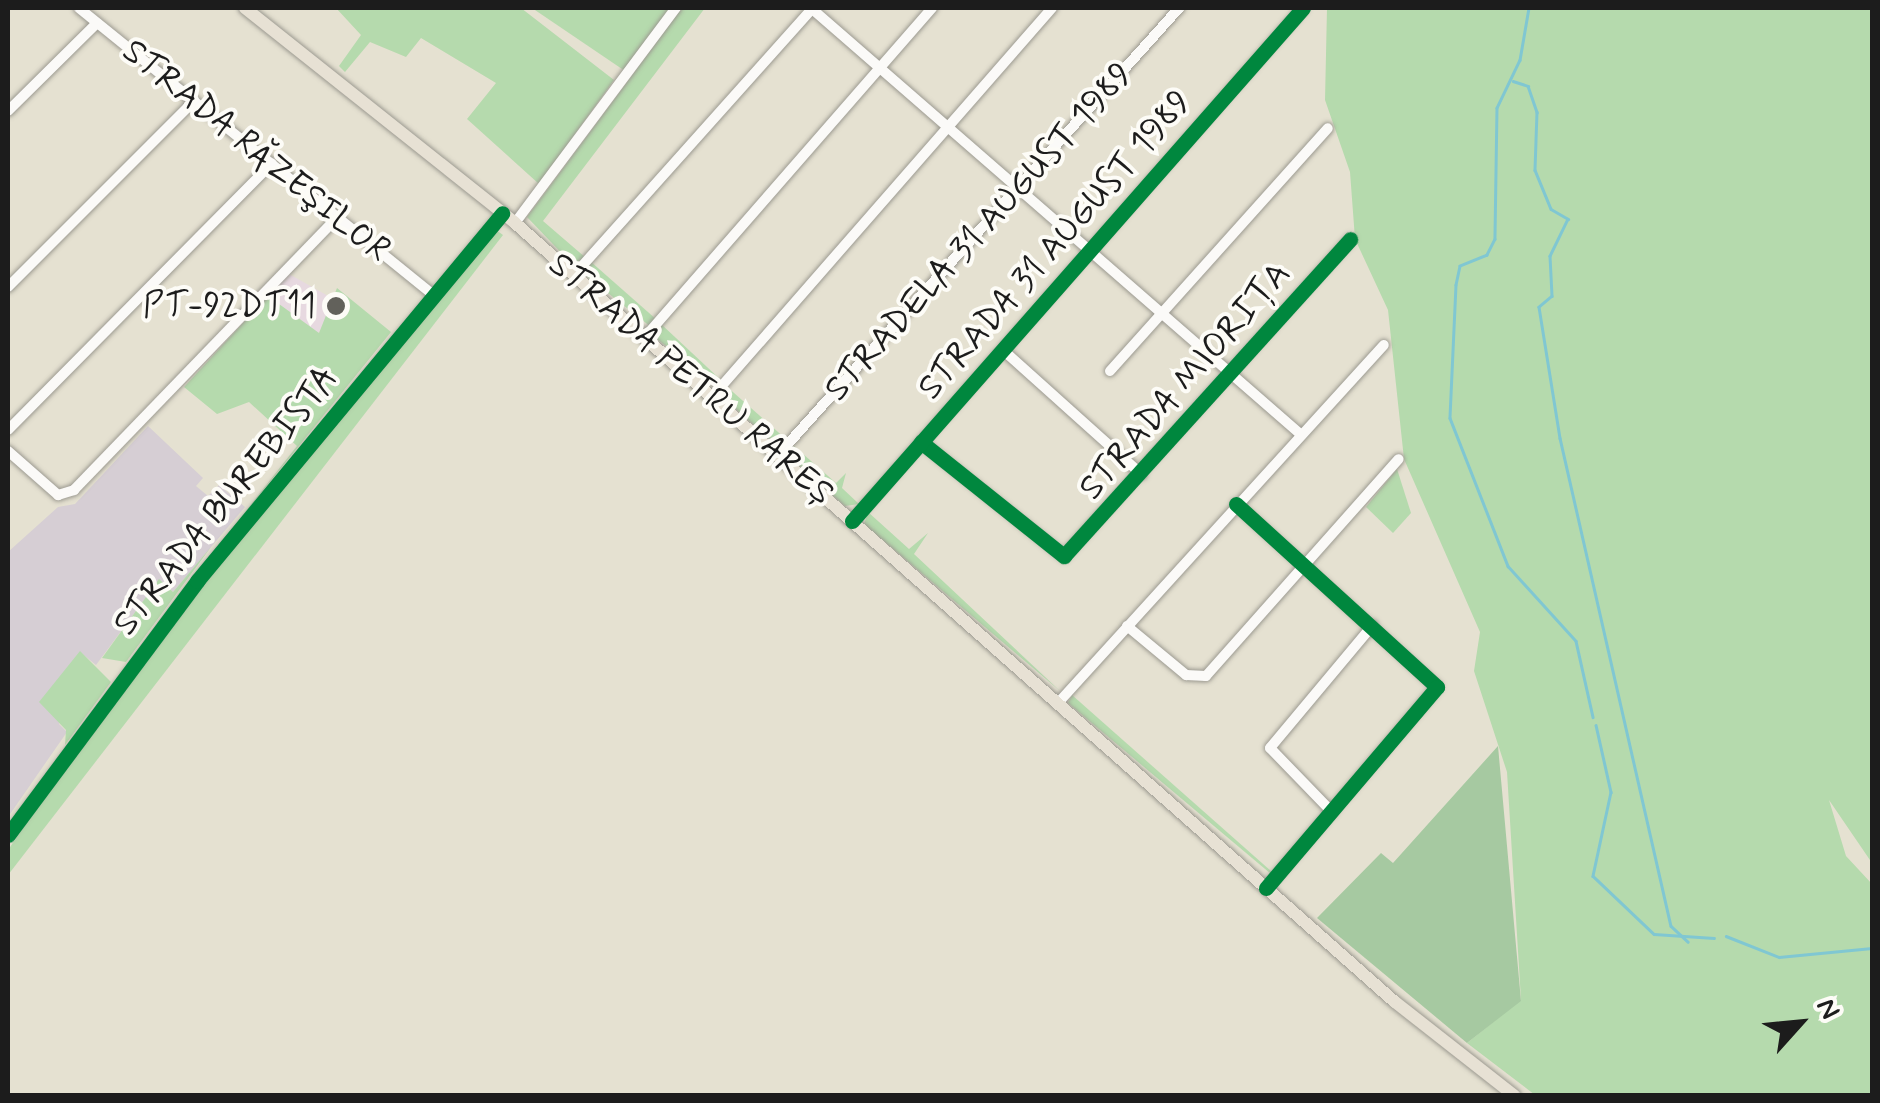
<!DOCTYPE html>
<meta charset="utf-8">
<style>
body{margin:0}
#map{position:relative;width:1880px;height:1103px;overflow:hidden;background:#e5e1d1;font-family:Mynerve,sans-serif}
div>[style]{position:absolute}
.built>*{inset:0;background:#e7d9e0}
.industrial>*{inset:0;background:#d6ced4}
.green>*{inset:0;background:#b5daad}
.forest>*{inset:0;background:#a6c9a1}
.stream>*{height:2.5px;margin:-1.25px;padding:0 1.25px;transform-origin:1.25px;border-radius:1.25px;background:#80c7d2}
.roads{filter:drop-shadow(0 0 2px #9c9a91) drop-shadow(0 0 2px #9c9a91)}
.minor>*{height:10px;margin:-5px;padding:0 5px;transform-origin:5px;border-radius:5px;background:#fbfaf8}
.major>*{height:12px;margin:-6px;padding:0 6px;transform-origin:6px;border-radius:6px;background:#e7e1d4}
.cycleway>*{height:15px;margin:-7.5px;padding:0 7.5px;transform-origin:7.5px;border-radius:7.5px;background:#00873e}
.dots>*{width:28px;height:28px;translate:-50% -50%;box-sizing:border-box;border:5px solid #fdfcf7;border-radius:50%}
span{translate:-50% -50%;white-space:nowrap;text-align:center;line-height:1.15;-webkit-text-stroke:8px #fdfcf7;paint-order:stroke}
.street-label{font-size:35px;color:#1c1c1c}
.poi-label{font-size:35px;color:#1c1c1c}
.right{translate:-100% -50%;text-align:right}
.frame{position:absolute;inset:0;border:10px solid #1c1c1c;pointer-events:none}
.north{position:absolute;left:1750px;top:973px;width:100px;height:100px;-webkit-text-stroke:8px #fdfcf7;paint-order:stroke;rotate:63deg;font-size:28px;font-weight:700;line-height:40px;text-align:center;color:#1c1c1c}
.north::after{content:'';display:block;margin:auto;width:35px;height:45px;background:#1c1c1c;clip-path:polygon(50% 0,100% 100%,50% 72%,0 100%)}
</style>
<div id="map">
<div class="built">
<div style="clip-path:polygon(289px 274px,330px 297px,324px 306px,334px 315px,318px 333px,268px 296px)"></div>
</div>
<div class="industrial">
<div style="clip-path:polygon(148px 426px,203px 478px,196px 486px,208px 496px,219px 485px,245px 507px,173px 592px,159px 580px,96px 665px,80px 652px,59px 724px,67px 732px,8px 817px,8px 552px,58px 507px,75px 504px)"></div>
</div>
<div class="green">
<div style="clip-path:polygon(336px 8px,521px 8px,614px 80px,539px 184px,467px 119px,496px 83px,421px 38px,406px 57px,370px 42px,345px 72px,339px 66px,361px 35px)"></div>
<div style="clip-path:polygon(532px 8px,672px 8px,625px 71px)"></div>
<div style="clip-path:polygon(682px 8px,705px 8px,543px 221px,586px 258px,573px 265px,527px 217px)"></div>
<div style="clip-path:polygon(1327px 8px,1872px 8px,1872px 863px,1829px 800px,1846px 856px,1872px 884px,1872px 1095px,1535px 1095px,1467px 1043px,1521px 1000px,1507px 772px,1474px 671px,1480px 632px,1404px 459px,1388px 310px,1355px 239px,1350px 172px,1325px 100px)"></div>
<div style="clip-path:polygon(496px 230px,503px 235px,8px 875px,8px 850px,134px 667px)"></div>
<div style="clip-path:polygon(590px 261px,657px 320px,651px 327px,585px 275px)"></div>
<div style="clip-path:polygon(337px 288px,391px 332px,223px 540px,297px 446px,249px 402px,217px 414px,184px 387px,268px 296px,319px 333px)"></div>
<div style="clip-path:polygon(661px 324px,722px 381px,717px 386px,657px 339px)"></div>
<div style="clip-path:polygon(725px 385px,787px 440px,777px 445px,722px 397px)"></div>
<div style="clip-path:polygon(794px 446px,836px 483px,846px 473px,842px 488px,859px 504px,845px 506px,788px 456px)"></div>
<div style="clip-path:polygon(1397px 469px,1411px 513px,1393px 533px,1366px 507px)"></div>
<div style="clip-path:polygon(868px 512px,909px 549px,928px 533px,914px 554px,1060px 691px,864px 524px)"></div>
<div style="clip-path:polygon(211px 547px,126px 662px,102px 658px,159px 579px,173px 592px)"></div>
<div style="clip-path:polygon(80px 651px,111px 682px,65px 745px,66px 730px,39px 702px)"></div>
<div style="clip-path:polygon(1072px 695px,1271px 871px,1271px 874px,1068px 703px)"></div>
</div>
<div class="forest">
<div style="clip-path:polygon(1498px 746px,1521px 1001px,1467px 1043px,1317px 918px,1381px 853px,1393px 863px)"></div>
</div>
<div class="stream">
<div style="left:1529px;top:8px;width:53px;rotate:99.8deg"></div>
<div style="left:1520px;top:60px;width:53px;rotate:115.6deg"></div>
<div style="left:1497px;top:108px;width:131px;rotate:90.9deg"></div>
<div style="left:1495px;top:239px;width:18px;rotate:117deg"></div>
<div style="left:1487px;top:255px;width:29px;rotate:158deg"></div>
<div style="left:1460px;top:266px;width:19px;rotate:102deg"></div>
<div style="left:1456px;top:285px;width:133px;rotate:92.6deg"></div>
<div style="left:1450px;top:418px;width:159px;rotate:68.6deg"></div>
<div style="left:1508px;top:566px;width:101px;rotate:47.8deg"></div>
<div style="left:1576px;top:641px;width:78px;rotate:77.4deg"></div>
<div style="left:1513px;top:81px;width:16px;rotate:18deg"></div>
<div style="left:1528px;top:86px;width:28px;rotate:71deg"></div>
<div style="left:1537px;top:112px;width:58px;rotate:92deg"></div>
<div style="left:1535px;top:170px;width:42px;rotate:67.7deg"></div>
<div style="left:1551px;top:209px;width:20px;rotate:30deg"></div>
<div style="left:1568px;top:219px;width:41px;rotate:115.9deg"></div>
<div style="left:1550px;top:256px;width:40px;rotate:87.1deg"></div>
<div style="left:1552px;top:296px;width:17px;rotate:140deg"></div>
<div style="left:1539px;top:307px;width:133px;rotate:80.9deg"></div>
<div style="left:1560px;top:438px;width:500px;rotate:77.19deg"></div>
<div style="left:1671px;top:926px;width:23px;rotate:43deg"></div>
<div style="left:1596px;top:725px;width:69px;rotate:77.4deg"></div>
<div style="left:1611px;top:792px;width:86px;rotate:102.1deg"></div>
<div style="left:1593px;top:876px;width:84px;rotate:43.6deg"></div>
<div style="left:1654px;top:934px;width:60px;rotate:3.8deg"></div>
<div style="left:1726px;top:936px;width:57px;rotate:21.6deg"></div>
<div style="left:1779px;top:957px;width:93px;rotate:-5.5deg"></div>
</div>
<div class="roads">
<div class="minor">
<div style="left:79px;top:8px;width:454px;rotate:39deg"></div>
<div style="left:811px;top:8px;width:646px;rotate:41.04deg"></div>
<div style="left:8px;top:111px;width:125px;rotate:-44.7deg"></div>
<div style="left:515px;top:223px;width:269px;rotate:-53.2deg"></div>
<div style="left:574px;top:275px;width:358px;rotate:-48.2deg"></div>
<div style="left:8px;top:287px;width:263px;rotate:-45deg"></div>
<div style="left:645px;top:337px;width:437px;rotate:-48.9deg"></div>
<div style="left:1003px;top:350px;width:186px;rotate:41.9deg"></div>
<div style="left:1110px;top:371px;width:326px;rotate:-48.1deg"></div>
<div style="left:712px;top:397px;width:517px;rotate:-48.85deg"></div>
<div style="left:8px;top:430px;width:375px;rotate:-45.3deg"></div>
<div style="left:921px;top:442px;width:183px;rotate:38.6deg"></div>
<div style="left:1064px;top:556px;width:427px;rotate:-47.9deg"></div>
<div style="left:8px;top:451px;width:67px;rotate:41.3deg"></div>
<div style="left:58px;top:495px;width:17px;rotate:-17deg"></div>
<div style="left:74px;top:490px;width:380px;rotate:-46deg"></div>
<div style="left:778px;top:455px;width:601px;rotate:-48.1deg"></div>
<div style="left:1236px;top:504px;width:272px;rotate:42.3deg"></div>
<div style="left:1437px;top:687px;width:264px;rotate:130.4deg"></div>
<div style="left:852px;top:521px;width:683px;rotate:-48.68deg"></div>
<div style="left:1127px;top:626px;width:77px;rotate:39.7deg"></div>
<div style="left:1186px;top:675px;width:20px;rotate:3deg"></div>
<div style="left:1206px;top:676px;width:290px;rotate:-48.4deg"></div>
<div style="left:1058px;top:703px;width:484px;rotate:-47.7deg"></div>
<div style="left:1332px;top:812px;width:89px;rotate:-134.1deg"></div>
<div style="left:1270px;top:748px;width:160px;rotate:-50.1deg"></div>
<div style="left:8px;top:835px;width:317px;rotate:-53.3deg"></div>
<div style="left:197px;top:581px;width:478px;rotate:-50.3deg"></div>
</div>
<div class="major">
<div style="left:245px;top:8px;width:345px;rotate:38.5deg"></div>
<div style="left:515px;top:223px;width:1175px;rotate:41.52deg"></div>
<div style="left:1395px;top:1002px;width:152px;rotate:38.1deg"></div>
</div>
</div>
<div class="cycleway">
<div style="left:921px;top:442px;width:183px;rotate:38.6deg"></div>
<div style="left:1064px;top:556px;width:427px;rotate:-47.9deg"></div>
<div style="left:1236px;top:504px;width:272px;rotate:42.3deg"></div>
<div style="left:1437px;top:687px;width:264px;rotate:130.4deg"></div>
<div style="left:852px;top:521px;width:683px;rotate:-48.68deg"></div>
<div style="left:8px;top:835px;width:317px;rotate:-53.3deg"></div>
<div style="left:197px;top:581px;width:478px;rotate:-50.3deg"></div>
</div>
<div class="dots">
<div style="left:336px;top:306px;background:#62615b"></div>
</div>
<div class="street-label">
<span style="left:256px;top:151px;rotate:39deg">STRADA RĂZEŞILOR</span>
<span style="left:979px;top:232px;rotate:-48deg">STRADELA 31 AUGUST 1989</span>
<span style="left:1055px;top:245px;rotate:-49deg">STRADA 31 AUGUST 1989</span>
<span style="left:691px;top:379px;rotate:41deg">STRADA PETRU RAREȘ</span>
<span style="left:1185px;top:381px;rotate:-49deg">STRADA MIORIȚA</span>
<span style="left:226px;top:501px;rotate:-51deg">STRADA BUREBISTA</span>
</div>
<div class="poi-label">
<span class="right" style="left:316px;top:306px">PT-92DT11</span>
</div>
<div class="frame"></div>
<div class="north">N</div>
</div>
